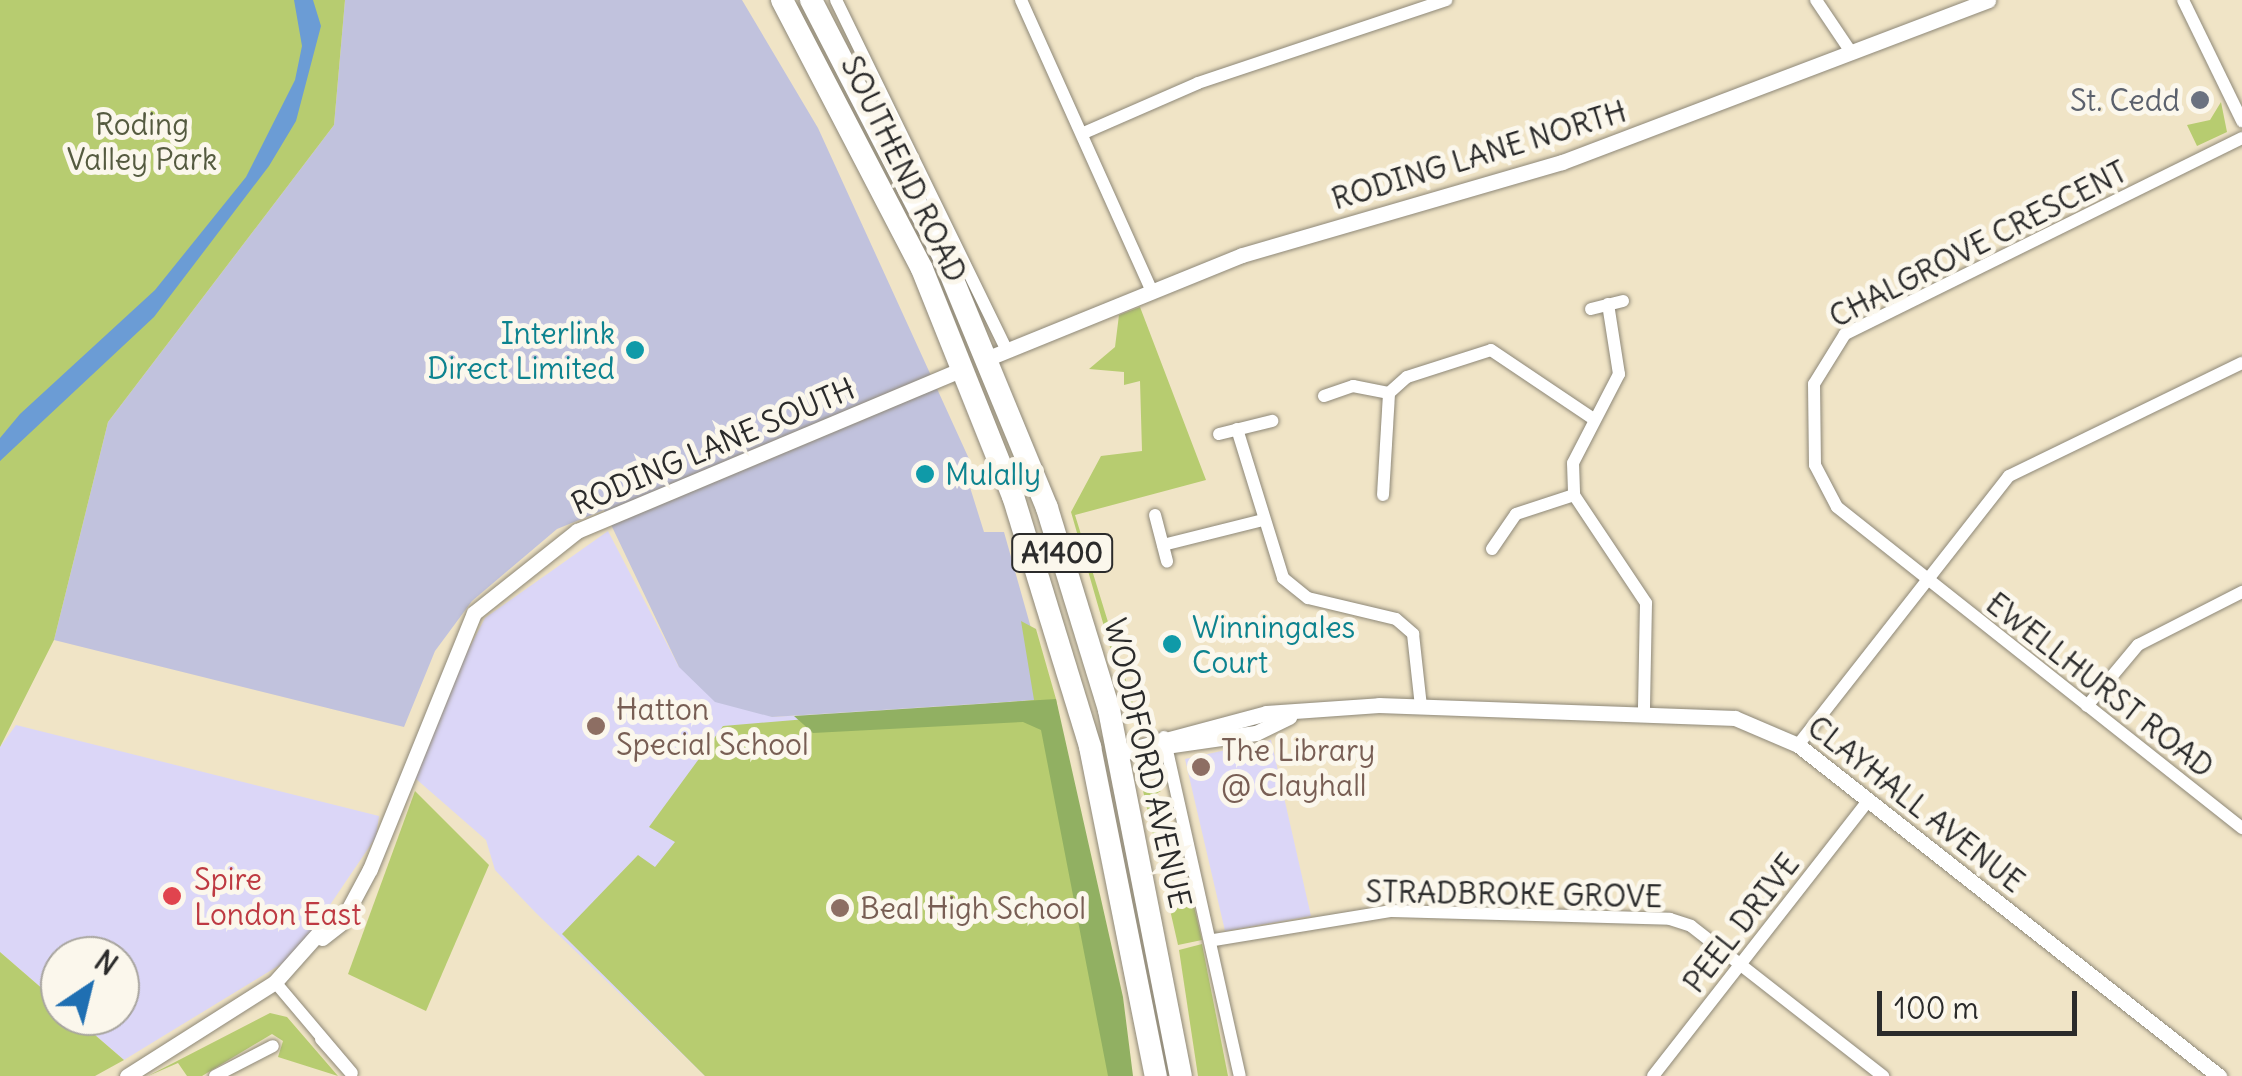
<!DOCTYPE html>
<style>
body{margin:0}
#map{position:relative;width:2242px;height:1076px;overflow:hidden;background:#f0e4c6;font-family:Delius,sans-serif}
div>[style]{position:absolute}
.built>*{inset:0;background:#dbd6f7}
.industrial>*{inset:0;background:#c1c2dd}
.green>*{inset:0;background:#b7cc70}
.forest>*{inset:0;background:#91b062}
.water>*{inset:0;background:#6b9cd5}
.roads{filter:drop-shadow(0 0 2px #8e8878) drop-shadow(0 0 2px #8e8878)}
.minor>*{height:12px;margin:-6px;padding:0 6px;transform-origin:6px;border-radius:6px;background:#fff}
.tertiary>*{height:15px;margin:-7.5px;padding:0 7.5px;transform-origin:7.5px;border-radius:7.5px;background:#fff}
.trunk>*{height:22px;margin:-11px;padding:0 11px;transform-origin:11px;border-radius:11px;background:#fff}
.dots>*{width:28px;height:28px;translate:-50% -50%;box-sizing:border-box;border:5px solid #fbf7ec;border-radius:50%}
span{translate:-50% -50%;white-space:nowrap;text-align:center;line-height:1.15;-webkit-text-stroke:10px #fbf7ec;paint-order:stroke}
.shield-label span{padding:2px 8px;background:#fbf7ec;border:2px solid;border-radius:8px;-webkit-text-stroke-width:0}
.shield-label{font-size:28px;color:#2b2b2b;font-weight:700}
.worship-label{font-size:30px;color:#5b616d}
.right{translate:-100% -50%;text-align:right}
.park-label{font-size:30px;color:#555b40}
.street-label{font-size:30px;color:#2b2b2b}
.culture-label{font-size:30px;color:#0d838f}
.left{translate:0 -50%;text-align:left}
.education-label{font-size:30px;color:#785e54}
.health-label{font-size:30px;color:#be3a42}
.north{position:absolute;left:40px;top:936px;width:100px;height:100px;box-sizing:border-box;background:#fbf7ec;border:2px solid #a8a59f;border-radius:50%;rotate:35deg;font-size:28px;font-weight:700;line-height:40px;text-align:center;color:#2b2b2b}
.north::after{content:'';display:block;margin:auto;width:35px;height:45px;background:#1f6fb2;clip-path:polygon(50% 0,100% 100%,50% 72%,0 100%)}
.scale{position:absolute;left:1877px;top:991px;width:200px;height:45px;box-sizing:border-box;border:5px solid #2b2b2b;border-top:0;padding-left:12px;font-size:30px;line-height:35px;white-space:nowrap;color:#2b2b2b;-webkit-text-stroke:8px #fbf7ec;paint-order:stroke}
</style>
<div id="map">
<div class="built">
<div style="clip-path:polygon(608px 531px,679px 667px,772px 717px,1051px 699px,705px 1076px,536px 913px,495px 870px,486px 840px,415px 778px,423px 736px,485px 618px)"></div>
<div style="clip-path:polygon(16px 725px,379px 816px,376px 837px,296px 955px,124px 1060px,73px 1016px,120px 1016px,120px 956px,60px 956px,60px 1004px,0 952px,0 747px)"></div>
<div style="clip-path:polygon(1271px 740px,1311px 916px,1225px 931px,1185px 759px)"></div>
</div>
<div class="industrial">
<div style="clip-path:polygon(345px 0,742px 0,818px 128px,970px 461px,963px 465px,984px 532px,1004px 532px,1051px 699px,772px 717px,715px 702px,679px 667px,604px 510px,557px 529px,472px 601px,435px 651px,404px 727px,54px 640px,108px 422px,334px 125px)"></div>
</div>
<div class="green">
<div style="clip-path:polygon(0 0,345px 0,334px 125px,108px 422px,54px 640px,0 747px)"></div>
<div style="clip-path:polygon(2221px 102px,2227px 132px,2197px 146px,2187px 125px,2210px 120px)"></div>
<div style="clip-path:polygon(1140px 307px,1206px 480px,1075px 515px,1137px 716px,1148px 724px,1131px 720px,1071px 512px,1101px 456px,1142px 451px,1140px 381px,1124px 385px,1124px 372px,1089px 369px,1115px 347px,1119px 315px)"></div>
<div style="clip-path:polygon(1021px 621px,1036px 629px,1056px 699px,1119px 1076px,705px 1076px,562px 934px,638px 855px,655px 867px,675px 842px,649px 827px,723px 726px,1034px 700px)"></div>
<div style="clip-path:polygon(1141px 782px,1161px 791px,1154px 795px,1180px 908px,1194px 906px,1202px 940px,1178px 945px)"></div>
<div style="clip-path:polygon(415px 791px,489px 865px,426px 1011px,348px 974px)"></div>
<div style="clip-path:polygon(1202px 944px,1228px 1076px,1198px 1076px,1179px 950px)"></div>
<div style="clip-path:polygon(0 952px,60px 1004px,60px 1016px,73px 1016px,124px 1060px,95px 1076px,0 1076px)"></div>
<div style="clip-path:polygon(270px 1013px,287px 1017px,338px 1076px,278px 1057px,283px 1041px,272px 1034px,202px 1076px,187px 1076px,178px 1063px,148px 1076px)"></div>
</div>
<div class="forest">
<div style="clip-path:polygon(1056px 699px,1123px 997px,1133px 1076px,1108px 1076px,1041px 730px,1023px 722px,813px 733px,794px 716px)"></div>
</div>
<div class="water">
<div style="clip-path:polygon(294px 0,313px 0,321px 26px,296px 121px,269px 166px,154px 317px,0 461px,0 438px,20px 414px,155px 290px,246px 177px,295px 80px,302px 46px)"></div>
</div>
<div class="roads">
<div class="minor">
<div style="left:836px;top:0;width:390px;rotate:64deg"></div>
<div style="left:1021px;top:0;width:319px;rotate:65.8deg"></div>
<div style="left:1816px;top:0;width:63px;rotate:56.1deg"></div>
<div style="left:2183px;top:0;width:135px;rotate:64deg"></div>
<div style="left:1086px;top:132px;width:122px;rotate:-23.6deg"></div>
<div style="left:1198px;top:83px;width:262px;rotate:-18.5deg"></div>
<div style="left:2242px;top:138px;width:443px;rotate:153.7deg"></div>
<div style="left:1845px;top:334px;width:59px;rotate:121.8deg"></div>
<div style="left:1814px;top:384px;width:81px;rotate:89.3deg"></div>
<div style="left:1815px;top:465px;width:47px;rotate:62.4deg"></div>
<div style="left:1837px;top:507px;width:517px;rotate:38.4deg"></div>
<div style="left:1608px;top:304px;width:71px;rotate:81.1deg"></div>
<div style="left:1619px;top:374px;width:100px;rotate:117.3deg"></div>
<div style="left:1573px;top:463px;width:32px;rotate:88deg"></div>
<div style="left:1574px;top:495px;width:130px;rotate:56.3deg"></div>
<div style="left:1646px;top:603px;width:107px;rotate:91.1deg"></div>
<div style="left:1591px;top:309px;width:33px;rotate:-14deg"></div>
<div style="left:1324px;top:396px;width:31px;rotate:-19deg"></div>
<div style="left:1353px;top:386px;width:37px;rotate:11deg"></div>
<div style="left:1389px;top:393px;width:24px;rotate:-42deg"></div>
<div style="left:1407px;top:377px;width:88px;rotate:-17.8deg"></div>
<div style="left:1491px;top:350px;width:125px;rotate:33.9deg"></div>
<div style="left:1237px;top:429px;width:156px;rotate:72.8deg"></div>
<div style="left:1283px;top:578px;width:32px;rotate:39deg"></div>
<div style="left:1308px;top:598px;width:90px;rotate:13.4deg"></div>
<div style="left:1396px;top:619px;width:23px;rotate:41deg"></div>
<div style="left:1413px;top:634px;width:72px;rotate:83.7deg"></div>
<div style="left:1219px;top:434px;width:55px;rotate:-13.8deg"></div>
<div style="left:1383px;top:495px;width:102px;rotate:-86.6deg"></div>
<div style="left:1155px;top:515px;width:48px;rotate:75.4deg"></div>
<div style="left:1163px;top:545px;width:99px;rotate:-14deg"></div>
<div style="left:1492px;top:549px;width:42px;rotate:-55.6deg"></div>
<div style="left:1516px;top:514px;width:61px;rotate:-18.1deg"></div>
<div style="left:2087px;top:706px;width:80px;rotate:-50.1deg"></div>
<div style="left:2138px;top:645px;width:117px;rotate:-27deg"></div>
<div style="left:1164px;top:737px;width:347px;rotate:77.4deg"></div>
<div style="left:1798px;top:745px;width:342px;rotate:-51.9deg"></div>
<div style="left:2009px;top:476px;width:259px;rotate:-25.9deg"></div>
<div style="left:1214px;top:940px;width:180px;rotate:-9.3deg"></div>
<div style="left:1392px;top:911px;width:278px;rotate:1.6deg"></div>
<div style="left:1670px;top:919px;width:22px;rotate:18deg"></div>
<div style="left:1691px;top:926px;width:244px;rotate:38deg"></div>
<div style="left:275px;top:982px;width:119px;rotate:49.8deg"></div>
<div style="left:321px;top:1039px;width:45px;rotate:48.6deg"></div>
<div style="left:215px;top:1076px;width:65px;rotate:-27.3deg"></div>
<div style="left:1653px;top:1076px;width:350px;rotate:-52deg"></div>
</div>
<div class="tertiary">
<div style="left:986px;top:359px;width:276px;rotate:-22.1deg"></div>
<div style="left:1242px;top:255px;width:333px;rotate:-16.2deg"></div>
<div style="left:1562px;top:162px;width:456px;rotate:-20.8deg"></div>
<div style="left:1117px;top:753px;width:154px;rotate:-15deg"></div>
<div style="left:1266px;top:713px;width:113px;rotate:-4deg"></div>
<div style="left:1379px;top:705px;width:356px;rotate:2.1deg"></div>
<div style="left:1735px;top:718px;width:69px;rotate:23.2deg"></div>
<div style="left:1798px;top:745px;width:536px;rotate:38.18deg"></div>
<div style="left:1117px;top:753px;width:140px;rotate:-8.2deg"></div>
<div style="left:1256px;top:733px;width:37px;rotate:-26deg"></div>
<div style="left:322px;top:938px;width:24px;rotate:-38deg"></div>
<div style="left:341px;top:923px;width:61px;rotate:-61.8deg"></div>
<div style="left:370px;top:869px;width:276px;rotate:-67.9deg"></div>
<div style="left:474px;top:613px;width:132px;rotate:-38.5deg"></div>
<div style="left:577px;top:531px;width:419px;rotate:-22.8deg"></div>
<div style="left:127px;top:1076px;width:175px;rotate:-32.4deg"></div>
<div style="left:275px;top:982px;width:72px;rotate:-48.4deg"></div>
</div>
<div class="trunk">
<div style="left:782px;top:0;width:303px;rotate:62.5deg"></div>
<div style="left:922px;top:269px;width:245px;rotate:68.2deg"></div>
<div style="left:1013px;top:496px;width:263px;rotate:72.9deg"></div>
<div style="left:1090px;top:747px;width:336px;rotate:78.7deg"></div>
<div style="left:811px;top:0;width:290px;rotate:62.7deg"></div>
<div style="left:944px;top:258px;width:270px;rotate:67.6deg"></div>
<div style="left:1047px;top:508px;width:211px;rotate:72.9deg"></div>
<div style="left:1109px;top:710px;width:373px;rotate:78.9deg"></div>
</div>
</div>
<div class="dots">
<div style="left:2200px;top:100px;background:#6b7280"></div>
<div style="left:635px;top:350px;background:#0f9aa8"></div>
<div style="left:925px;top:474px;background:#0f9aa8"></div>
<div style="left:1172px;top:644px;background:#0f9aa8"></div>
<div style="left:596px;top:726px;background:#8d6e63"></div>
<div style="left:1201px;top:767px;background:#8d6e63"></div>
<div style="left:172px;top:896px;background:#e0444e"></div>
<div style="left:840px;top:908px;background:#8d6e63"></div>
</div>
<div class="shield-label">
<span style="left:1062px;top:553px">A1400</span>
</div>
<div class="worship-label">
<span class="right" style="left:2180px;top:100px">St. Cedd</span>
</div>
<div class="park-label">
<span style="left:142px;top:141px">Roding<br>Valley Park</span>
</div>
<div class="street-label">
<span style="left:1479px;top:155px;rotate:-17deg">RODING LANE NORTH</span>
<span style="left:904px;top:169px;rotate:64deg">SOUTHEND ROAD</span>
<span style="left:1978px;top:244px;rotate:-27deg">CHALGROVE CRESCENT</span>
<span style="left:713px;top:446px;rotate:-23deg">RODING LANE SOUTH</span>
<span style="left:2100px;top:685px;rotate:38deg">EWELLHURST ROAD</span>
<span style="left:1148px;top:763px;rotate:77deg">WOODFORD AVENUE</span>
<span style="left:1916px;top:804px;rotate:38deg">CLAYHALL AVENUE</span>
<span style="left:1514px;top:894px;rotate:1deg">STRADBROKE GROVE</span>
<span style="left:1741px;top:923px;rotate:-52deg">PEEL DRIVE</span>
</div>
<div class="culture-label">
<span class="right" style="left:615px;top:350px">Interlink<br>Direct Limited</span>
<span class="left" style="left:945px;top:474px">Mulally</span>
<span class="left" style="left:1192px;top:644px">Winningales<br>Court</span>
</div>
<div class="education-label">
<span class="left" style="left:616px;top:726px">Hatton<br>Special School</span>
<span class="left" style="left:1221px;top:767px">The Library<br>@ Clayhall</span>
<span class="left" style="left:860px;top:908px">Beal High School</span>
</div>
<div class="health-label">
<span class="left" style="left:194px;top:896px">Spire<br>London East</span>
</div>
<div class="north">N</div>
<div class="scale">100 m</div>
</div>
